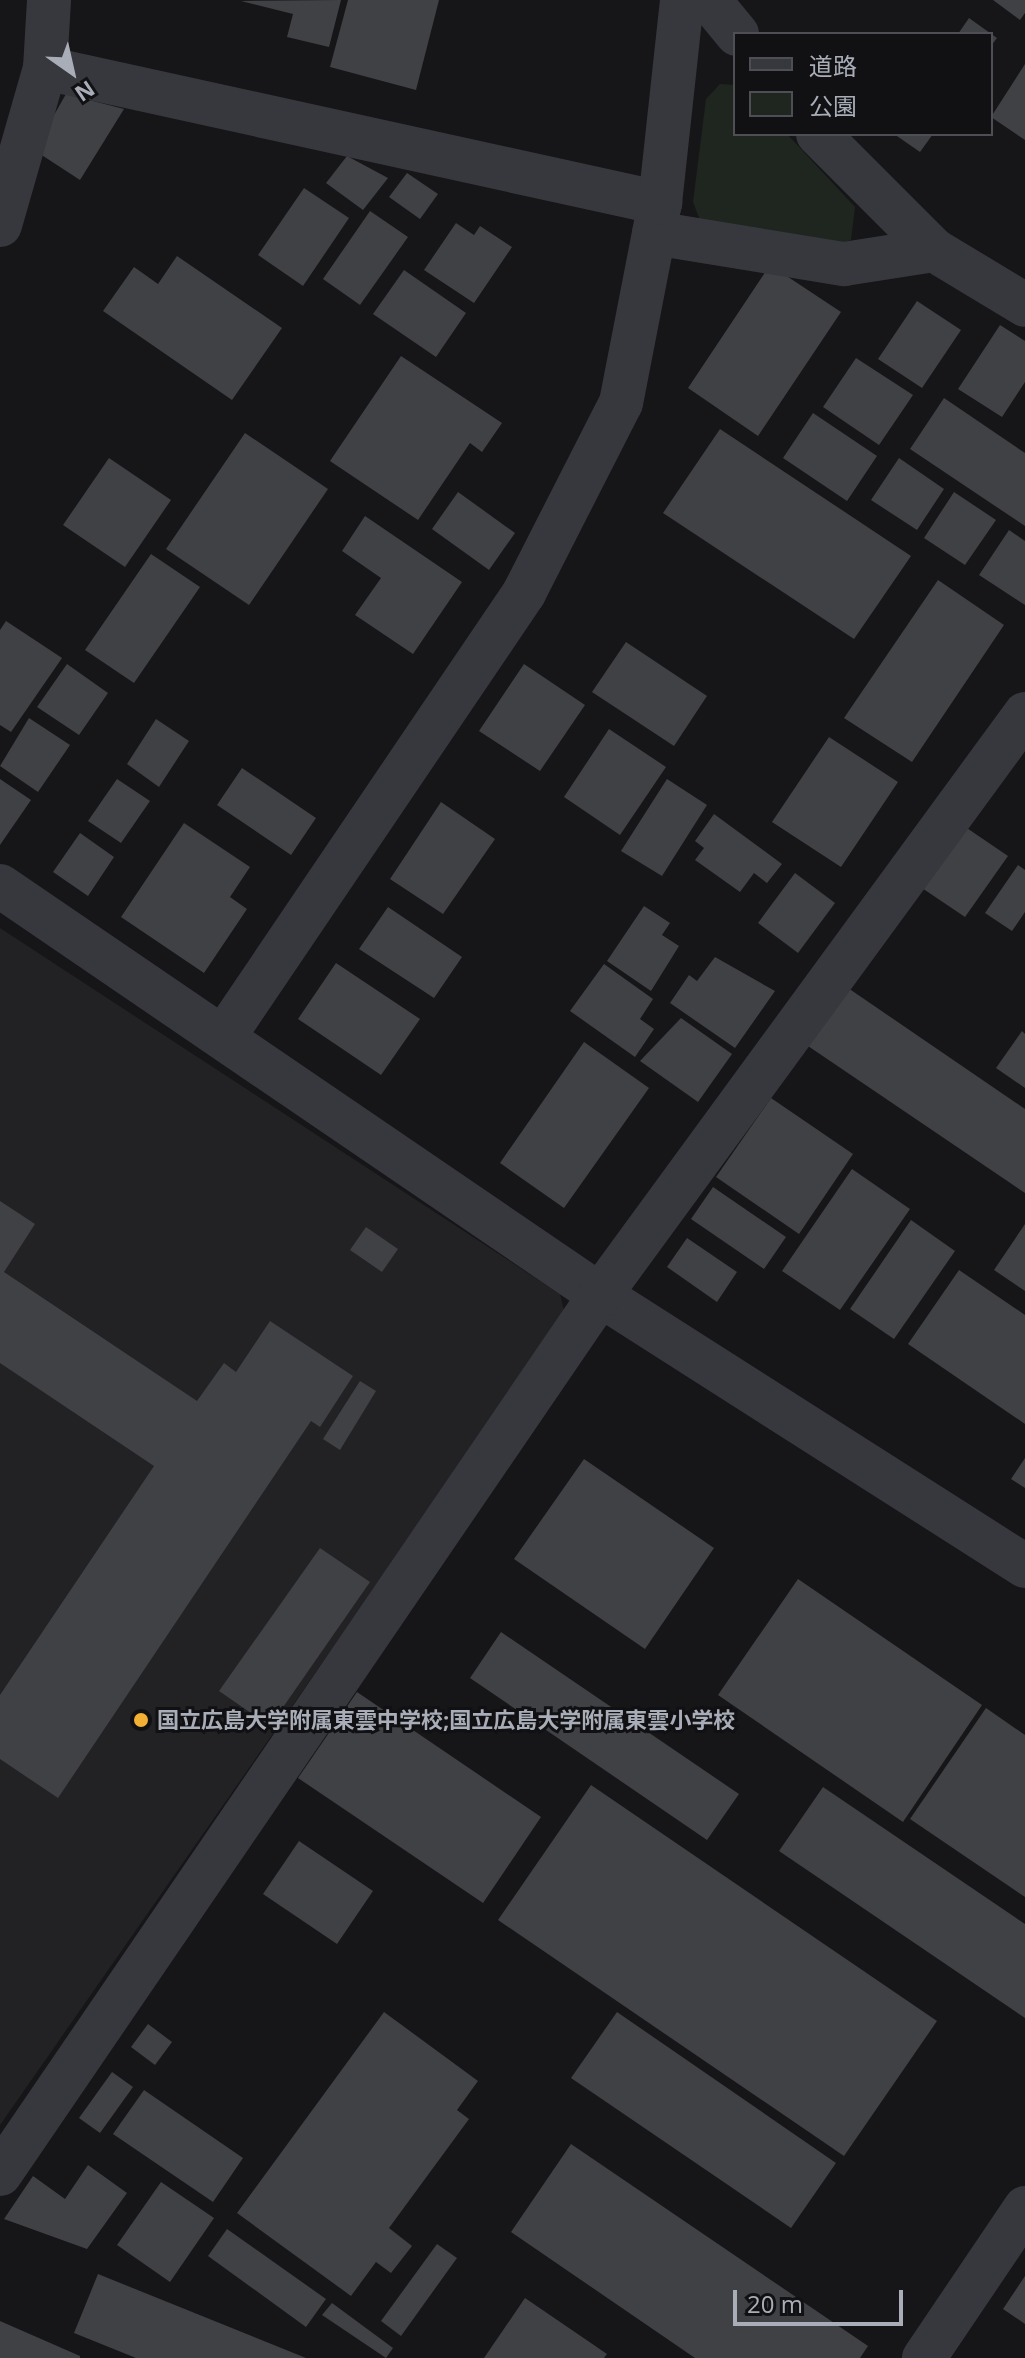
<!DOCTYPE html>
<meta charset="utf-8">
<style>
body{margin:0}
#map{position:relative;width:1025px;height:2358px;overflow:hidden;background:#161618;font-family:"Open Sans","Noto Sans JP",sans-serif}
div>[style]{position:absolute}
.built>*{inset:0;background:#222225}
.green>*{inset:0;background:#1e261f}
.building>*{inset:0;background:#404145}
.minor>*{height:44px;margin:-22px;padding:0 22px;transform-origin:22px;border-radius:22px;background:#37383d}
.dots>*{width:22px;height:22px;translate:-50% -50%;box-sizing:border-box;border:4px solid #111113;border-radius:50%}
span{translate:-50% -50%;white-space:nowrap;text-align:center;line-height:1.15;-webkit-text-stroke:6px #111113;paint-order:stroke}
.poi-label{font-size:22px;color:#a8adb8;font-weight:700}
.left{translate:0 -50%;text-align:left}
.legend{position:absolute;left:733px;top:32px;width:260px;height:104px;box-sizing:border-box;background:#111113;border:2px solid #4d4f55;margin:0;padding:10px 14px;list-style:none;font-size:24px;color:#a8adb8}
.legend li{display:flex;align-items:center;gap:16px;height:40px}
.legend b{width:40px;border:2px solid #4d4f55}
.north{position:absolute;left:32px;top:32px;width:80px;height:80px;-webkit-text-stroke:6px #111113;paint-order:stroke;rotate:146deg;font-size:22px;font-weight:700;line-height:32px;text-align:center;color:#a8adb8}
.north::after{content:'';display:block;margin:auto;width:28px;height:36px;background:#a8adb8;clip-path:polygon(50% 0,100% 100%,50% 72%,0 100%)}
.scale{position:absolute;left:733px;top:2290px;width:170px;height:36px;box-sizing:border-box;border:4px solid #a8adb8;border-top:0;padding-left:10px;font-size:24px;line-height:28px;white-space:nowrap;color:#a8adb8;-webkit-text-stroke:6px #111113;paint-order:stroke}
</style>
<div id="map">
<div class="built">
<div style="clip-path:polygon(0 928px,560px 1294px,565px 1315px,0 2125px)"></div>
</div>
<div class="green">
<div style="clip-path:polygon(720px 84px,735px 85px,735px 134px,787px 134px,855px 207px,851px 240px,831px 247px,701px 223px,693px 202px,706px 99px)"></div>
</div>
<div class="building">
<div style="clip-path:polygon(341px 0,329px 47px,287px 37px,293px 14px,241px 1px)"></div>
<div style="clip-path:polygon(348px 0,439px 0,416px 90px,330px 67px)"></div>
<div style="clip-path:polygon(993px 0,1025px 0,1025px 13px,1020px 20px)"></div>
<div style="clip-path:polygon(969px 18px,997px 38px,991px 46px,991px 34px,958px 34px)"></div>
<div style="clip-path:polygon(1025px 64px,1025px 140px,991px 117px)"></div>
<div style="clip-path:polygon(66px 94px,124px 109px,80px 180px,34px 150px)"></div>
<div style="clip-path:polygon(894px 134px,933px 134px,920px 152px)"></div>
<div style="clip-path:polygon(347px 156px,388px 178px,363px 210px,326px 183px)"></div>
<div style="clip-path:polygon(407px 173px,438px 194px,420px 219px,389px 197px)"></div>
<div style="clip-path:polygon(304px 188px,349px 218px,303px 286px,258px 255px)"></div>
<div style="clip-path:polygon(370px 211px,408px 237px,360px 305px,323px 279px)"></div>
<div style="clip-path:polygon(456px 223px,474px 235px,480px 226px,512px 247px,474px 303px,424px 270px)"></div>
<div style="clip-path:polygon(177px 256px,282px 328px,232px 400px,103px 311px,134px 267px,158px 284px)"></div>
<div style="clip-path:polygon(770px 265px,841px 312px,758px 436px,688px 388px)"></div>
<div style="clip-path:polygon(404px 270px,466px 313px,436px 357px,373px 314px)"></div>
<div style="clip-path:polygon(917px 301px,961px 330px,922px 388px,878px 359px)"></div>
<div style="clip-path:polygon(1000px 325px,1025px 341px,1025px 382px,1002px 417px,958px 389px)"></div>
<div style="clip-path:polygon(401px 356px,502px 423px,482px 452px,470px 443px,418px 520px,330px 461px)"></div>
<div style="clip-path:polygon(856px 358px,913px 395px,879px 445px,823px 407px)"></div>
<div style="clip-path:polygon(944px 398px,1025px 453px,1025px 526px,910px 449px)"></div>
<div style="clip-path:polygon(813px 413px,877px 456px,847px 501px,783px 458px)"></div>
<div style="clip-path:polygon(720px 429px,911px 556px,854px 639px,663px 513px)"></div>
<div style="clip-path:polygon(245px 433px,328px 489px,249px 605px,166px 549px)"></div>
<div style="clip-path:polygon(109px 458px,171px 500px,125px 567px,63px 525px)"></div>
<div style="clip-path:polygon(899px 458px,944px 489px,917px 530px,871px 500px)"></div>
<div style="clip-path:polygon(458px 492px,515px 533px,489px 570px,432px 529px)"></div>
<div style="clip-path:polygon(954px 492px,996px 520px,965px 565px,924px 538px)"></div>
<div style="clip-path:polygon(365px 516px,462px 582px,413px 654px,355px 615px,381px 578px,342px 551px)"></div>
<div style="clip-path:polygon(1009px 530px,1025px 541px,1025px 605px,979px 575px)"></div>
<div style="clip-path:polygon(151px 554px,200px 587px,134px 683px,85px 650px)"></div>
<div style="clip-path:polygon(938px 580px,1004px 625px,912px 762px,844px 718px)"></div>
<div style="clip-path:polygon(6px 621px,62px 658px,11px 732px,0 725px,0 630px)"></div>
<div style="clip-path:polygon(626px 642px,707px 696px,674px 746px,592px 692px)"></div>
<div style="clip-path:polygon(67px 664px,108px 693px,79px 735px,37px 707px)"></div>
<div style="clip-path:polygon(524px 664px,585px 705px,540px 771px,479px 731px)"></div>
<div style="clip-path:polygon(29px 718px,70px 745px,38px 792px,0 766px)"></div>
<div style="clip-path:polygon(156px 719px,189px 741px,159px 787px,127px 764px)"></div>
<div style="clip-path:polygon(609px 729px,666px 767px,620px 835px,564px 797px)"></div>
<div style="clip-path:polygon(829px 737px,898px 782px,841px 867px,772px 822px)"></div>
<div style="clip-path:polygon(242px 768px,316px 818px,291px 855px,217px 805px)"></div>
<div style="clip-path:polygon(0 779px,31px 800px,0 845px)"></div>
<div style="clip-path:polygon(117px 779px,150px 801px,121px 843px,88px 821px)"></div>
<div style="clip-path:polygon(667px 779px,707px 805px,662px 876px,621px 851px)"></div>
<div style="clip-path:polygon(441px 802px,495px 839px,443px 914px,390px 879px)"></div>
<div style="clip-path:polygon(714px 814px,782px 864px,767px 883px,754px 873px,740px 892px,695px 860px,704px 848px,695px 841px)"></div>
<div style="clip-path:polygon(958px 822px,1008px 856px,965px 917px,916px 884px)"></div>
<div style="clip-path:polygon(184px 823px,250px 867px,230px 897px,247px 909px,204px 973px,121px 917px)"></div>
<div style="clip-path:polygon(80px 833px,114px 857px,88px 896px,53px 872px)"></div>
<div style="clip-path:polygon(1018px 865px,1025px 870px,1025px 912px,1012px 931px,985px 913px)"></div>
<div style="clip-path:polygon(795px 873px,835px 903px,798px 953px,758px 923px)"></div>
<div style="clip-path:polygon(644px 906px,670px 923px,662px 935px,679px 946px,651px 991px,607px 961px)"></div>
<div style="clip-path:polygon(388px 907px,462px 957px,434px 998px,359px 949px)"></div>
<div style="clip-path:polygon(715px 957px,775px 991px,735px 1048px,670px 1003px,689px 975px,697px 981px)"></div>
<div style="clip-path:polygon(336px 963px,420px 1019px,381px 1075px,298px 1019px)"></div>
<div style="clip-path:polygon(604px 964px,653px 999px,640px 1019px,654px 1029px,635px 1057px,570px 1011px)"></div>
<div style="clip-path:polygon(848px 988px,1025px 1109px,1025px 1193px,808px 1046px)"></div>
<div style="clip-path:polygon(681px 1018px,732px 1054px,698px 1102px,640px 1061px)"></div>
<div style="clip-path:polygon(1022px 1031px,1025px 1034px,1025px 1088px,996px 1068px)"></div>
<div style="clip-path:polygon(584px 1042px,649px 1088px,564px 1208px,500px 1163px)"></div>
<div style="clip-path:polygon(771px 1098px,853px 1154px,799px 1234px,716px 1177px)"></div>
<div style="clip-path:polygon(852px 1169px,910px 1209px,840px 1310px,782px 1271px)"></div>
<div style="clip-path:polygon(713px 1187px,786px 1237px,764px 1269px,691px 1219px)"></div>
<div style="clip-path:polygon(0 1201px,35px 1224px,4px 1272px,197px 1401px,224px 1363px,236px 1372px,270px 1321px,353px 1376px,320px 1427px,311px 1421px,58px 1798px,0 1759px,0 1695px,154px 1466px,0 1363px)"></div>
<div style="clip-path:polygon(911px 1220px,955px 1251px,894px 1339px,850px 1309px)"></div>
<div style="clip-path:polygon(1025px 1224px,1025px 1291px,994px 1270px)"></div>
<div style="clip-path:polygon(366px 1227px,398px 1249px,382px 1272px,350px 1250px)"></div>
<div style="clip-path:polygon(687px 1238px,737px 1272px,717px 1302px,667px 1267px)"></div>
<div style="clip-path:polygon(959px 1270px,1025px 1315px,1025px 1424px,908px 1344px)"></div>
<div style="clip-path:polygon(360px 1381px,376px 1391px,340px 1450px,323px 1439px)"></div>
<div style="clip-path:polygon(1025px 1458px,1025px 1488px,1011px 1479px)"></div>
<div style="clip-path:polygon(584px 1459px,714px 1548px,645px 1649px,514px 1559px)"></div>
<div style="clip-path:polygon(320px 1548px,370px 1582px,270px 1726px,219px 1691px)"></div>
<div style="clip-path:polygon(798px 1579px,982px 1705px,903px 1822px,718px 1695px)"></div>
<div style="clip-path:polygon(501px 1632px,739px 1794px,707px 1840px,470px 1678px)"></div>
<div style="clip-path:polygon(357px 1692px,541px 1817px,483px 1903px,298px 1778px)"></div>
<div style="clip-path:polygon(986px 1708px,1025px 1735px,1025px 1897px,910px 1819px)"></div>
<div style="clip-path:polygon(591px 1785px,937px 2021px,844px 2156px,498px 1920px)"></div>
<div style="clip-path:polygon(823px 1787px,1025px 1924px,1025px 2018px,779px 1851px)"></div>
<div style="clip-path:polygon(299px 1841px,373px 1891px,337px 1944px,263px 1894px)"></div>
<div style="clip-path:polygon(384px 2012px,478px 2081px,457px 2110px,469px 2119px,389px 2228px,412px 2246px,391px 2273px,376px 2262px,351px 2296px,237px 2213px)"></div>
<div style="clip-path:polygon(617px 2012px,836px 2163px,791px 2228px,571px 2078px)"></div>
<div style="clip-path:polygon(148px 2024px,172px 2042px,155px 2065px,131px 2047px)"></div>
<div style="clip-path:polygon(112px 2072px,133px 2087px,100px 2133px,79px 2118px)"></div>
<div style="clip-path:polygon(144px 2090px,243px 2158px,213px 2202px,113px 2134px)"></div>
<div style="clip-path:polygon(571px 2144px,868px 2346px,860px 2358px,695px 2358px,511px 2232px)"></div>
<div style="clip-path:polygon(88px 2165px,127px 2193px,87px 2249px,4px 2219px,33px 2176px,65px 2199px)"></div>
<div style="clip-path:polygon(161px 2182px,214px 2218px,170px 2282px,117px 2245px)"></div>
<div style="clip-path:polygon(227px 2229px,326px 2299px,306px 2327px,208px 2256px)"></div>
<div style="clip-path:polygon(437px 2244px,457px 2258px,401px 2336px,381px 2321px)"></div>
<div style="clip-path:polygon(98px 2274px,306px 2358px,136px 2358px,74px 2333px)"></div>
<div style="clip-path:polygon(1025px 2276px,1025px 2324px,1003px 2309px)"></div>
<div style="clip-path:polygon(525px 2298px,607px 2354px,604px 2358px,484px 2358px)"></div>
<div style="clip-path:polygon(332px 2303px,393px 2348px,386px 2358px,322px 2315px)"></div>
<div style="clip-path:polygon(0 2321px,80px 2356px,80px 2358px,0 2358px)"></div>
</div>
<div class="minor">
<div style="left:709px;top:0;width:44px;rotate:50.5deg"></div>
<div style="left:45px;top:68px;width:630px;rotate:12.38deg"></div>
<div style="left:818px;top:134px;width:164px;rotate:45deg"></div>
<div style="left:934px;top:250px;width:106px;rotate:31.1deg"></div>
<div style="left:0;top:225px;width:163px;rotate:-74deg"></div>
<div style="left:45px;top:68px;width:68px;rotate:-86.6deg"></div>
<div style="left:654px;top:233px;width:193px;rotate:9.3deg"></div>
<div style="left:844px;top:264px;width:91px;rotate:-8.8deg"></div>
<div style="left:0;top:886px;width:726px;rotate:34.28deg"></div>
<div style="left:600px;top:1295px;width:504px;rotate:32.52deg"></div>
<div style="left:225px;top:1035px;width:534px;rotate:-55.92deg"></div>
<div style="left:524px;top:593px;width:213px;rotate:-63deg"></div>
<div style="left:621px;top:403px;width:204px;rotate:-79deg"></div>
<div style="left:660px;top:203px;width:204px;rotate:-83.8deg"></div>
<div style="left:0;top:2174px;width:1064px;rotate:-55.68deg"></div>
<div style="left:600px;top:1295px;width:720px;rotate:-53.81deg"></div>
<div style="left:924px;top:2358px;width:181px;rotate:-56deg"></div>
</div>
<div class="dots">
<div style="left:141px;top:1720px;background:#f2b134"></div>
</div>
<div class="poi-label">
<span class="left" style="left:157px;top:1720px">国立広島大学附属東雲中学校;国立広島大学附属東雲小学校</span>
</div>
<ul class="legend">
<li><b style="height:10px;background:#37383d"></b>道路</li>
<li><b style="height:22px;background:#1e261f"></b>公園</li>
</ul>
<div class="north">N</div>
<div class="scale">20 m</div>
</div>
